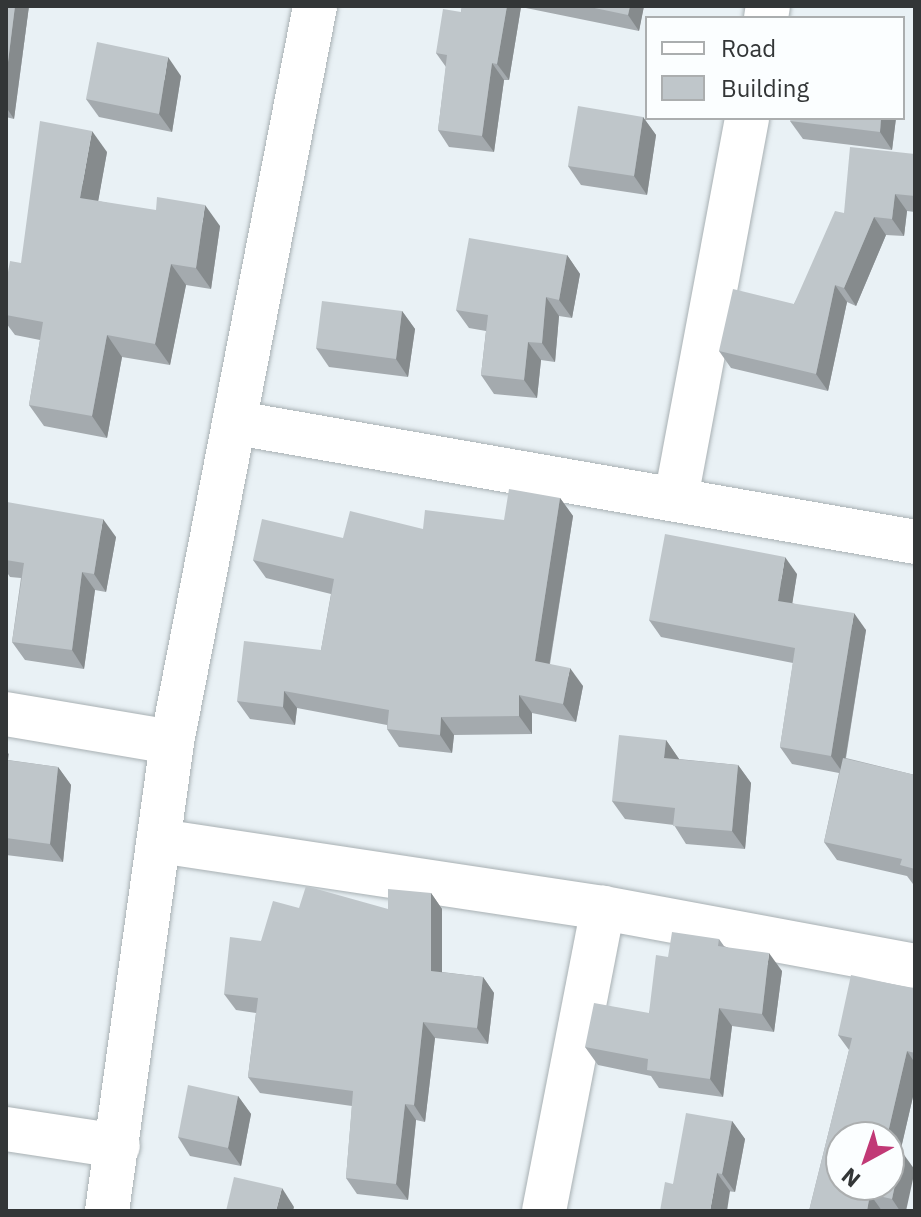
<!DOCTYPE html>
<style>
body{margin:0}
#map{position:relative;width:921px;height:1217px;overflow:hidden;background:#e9f1f5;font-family:"IBM Plex Sans",sans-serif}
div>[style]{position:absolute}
.roads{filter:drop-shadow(0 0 2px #a8b0b3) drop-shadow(0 0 2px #a8b0b3)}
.minor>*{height:44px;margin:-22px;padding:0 22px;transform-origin:22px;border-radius:22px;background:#fff}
.wall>*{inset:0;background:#a4aaae}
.shaded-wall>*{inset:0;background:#868b8d}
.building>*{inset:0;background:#bfc6ca}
span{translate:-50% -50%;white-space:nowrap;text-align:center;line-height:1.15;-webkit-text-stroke:6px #fbfeff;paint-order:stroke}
.frame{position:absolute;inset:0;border:8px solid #333637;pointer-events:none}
.legend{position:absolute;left:645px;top:16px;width:260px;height:104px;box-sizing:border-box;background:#fbfeff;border:2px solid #abaeaf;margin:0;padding:10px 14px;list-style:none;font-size:24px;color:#333637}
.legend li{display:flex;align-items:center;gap:16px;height:40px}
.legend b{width:40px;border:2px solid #abaeaf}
.north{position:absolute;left:825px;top:1121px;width:80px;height:80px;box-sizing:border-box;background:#fbfeff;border:2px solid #abaeaf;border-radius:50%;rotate:220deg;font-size:22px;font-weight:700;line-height:32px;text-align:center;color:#333637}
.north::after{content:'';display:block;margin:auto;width:28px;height:36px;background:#c13976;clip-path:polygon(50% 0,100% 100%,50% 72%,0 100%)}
</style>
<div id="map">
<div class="roads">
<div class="minor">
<div style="left:766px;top:18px;width:12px;rotate:-81deg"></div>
<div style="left:237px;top:423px;width:688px;rotate:9.95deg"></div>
<div style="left:676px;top:498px;width:387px;rotate:-79.4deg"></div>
<div style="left:6px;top:714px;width:168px;rotate:9.6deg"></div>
<div style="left:160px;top:841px;width:448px;rotate:8.6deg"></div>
<div style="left:603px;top:908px;width:317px;rotate:10.5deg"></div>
<div style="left:6px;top:1129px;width:113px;rotate:8.6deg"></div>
<div style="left:107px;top:1211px;width:473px;rotate:-82.1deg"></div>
<div style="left:172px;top:742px;width:750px;rotate:-79deg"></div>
<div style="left:544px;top:1211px;width:309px;rotate:-79deg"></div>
</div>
</div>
<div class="wall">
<div style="clip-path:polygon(6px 6px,29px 6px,14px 119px,6px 117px)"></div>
<div style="clip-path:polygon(462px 6px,644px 6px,639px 31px,521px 7px,509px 80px,504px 80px,494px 152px,449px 147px,438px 130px,446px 67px,436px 53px,461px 12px)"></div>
<div style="clip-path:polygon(181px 76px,172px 132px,99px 117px,86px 99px)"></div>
<div style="clip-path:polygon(643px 117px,656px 135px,647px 195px,581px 185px,568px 166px)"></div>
<div style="clip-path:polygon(896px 118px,892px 150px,803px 139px,790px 121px)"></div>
<div style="clip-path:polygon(107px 152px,98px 201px,220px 226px,211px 289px,186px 285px,170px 365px,122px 357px,107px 438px,44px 426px,29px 405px,40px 340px,15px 335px,6px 323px,6px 283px)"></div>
<div style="clip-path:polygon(915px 154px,915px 212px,907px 211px,904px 236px,886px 235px,856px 306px,847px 302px,828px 391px,731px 368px,719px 351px,794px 304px,844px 213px)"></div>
<div style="clip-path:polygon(567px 255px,580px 274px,572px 318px,559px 316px,555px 362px,541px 360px,537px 398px,494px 394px,481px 375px,486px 331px,469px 328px,456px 310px)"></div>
<div style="clip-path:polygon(402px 311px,415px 329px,408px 377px,329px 367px,316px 348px)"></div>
<div style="clip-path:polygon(560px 498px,573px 516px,550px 664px,583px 686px,576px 722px,532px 713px,532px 734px,454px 735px,452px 753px,399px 747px,387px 729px,387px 725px,297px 708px,295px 725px,250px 719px,237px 701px,321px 650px,331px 594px,266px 578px,253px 560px,343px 538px,504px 520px)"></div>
<div style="clip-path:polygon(6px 505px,116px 537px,106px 592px,95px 590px,84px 669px,25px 660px,12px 642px,21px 578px,10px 577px,6px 571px)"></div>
<div style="clip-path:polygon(797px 574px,792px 603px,866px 630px,846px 758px,915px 775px,915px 884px,913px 884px,907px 876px,837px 860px,824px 842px,839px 773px,792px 764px,780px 747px,793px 663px,661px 637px,649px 620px)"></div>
<div style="clip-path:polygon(666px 740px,679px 759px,738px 765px,751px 783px,745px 849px,686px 844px,674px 825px,625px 819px,612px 801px)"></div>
<div style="clip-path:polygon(6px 751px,9px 754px,8px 760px,58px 767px,71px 785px,63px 862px,6px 855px)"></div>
<div style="clip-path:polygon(431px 893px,442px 909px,442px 972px,483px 977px,494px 993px,488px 1044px,435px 1038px,425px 1122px,416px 1120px,408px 1200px,357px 1194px,346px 1178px,352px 1106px,260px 1093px,248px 1077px,256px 1013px,236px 1010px,224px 994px,261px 941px,299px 908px,388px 909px)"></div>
<div style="clip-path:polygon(719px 939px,724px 946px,782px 971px,774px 1032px,732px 1026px,723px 1097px,659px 1088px,651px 1076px,598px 1065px,585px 1047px,649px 1013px,668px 957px)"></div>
<div style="clip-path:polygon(915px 989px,915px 1088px,900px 1152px,906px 1211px,809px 1211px,849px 1050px,838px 1035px)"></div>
<div style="clip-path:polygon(238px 1096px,251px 1114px,241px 1166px,190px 1156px,178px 1137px)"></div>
<div style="clip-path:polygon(732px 1121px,745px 1139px,735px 1192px,673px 1184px)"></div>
</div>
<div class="shaded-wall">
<div style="clip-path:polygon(15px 6px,29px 6px,14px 119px,6px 107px,6px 78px)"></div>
<div style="clip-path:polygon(507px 6px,521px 7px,509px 80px,497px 64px)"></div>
<div style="clip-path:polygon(630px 6px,644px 6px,639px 31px,628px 15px)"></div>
<div style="clip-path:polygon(168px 57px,181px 76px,172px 132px,159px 114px)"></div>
<div style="clip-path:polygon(492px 63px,504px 80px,494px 152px,482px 136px)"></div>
<div style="clip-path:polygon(643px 117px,656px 135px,647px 195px,634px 176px)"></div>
<div style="clip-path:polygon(881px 118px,896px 118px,892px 150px,880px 132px)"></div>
<div style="clip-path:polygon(92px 131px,107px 152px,95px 219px,80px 198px)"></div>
<div style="clip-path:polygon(895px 194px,907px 211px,904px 236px,892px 219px)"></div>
<div style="clip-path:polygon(205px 205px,220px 226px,211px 289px,196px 268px)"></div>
<div style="clip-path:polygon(874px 217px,886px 235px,856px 306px,844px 288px)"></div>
<div style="clip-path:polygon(567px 255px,580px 274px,572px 318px,559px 300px)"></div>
<div style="clip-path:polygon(171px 264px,186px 285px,170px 365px,155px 344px)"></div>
<div style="clip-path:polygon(835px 285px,847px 302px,828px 391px,816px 374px)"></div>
<div style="clip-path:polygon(546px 297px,559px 316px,555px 362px,542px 343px)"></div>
<div style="clip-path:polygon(402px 311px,415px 329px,408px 377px,396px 359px)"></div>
<div style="clip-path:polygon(107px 335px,122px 357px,107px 438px,92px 416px)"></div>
<div style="clip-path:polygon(528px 342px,541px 360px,537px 398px,524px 380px)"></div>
<div style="clip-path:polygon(560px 498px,573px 516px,547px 679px,535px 661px)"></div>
<div style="clip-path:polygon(103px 519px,116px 537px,106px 592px,94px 574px)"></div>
<div style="clip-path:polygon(785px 557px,797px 574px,790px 618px,778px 601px)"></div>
<div style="clip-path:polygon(82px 572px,95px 590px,84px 669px,72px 650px)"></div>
<div style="clip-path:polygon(854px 613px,866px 630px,843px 773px,831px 756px)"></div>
<div style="clip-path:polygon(570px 668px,583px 686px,576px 722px,563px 704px)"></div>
<div style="clip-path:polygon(284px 691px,297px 708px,295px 725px,283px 707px)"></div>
<div style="clip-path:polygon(519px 695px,532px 713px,532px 734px,519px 716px)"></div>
<div style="clip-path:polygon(441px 717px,454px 735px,452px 753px,440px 735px)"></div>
<div style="clip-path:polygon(666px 740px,679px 759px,677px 776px,664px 758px)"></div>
<div style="clip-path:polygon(738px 765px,751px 783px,745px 849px,732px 831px)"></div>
<div style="clip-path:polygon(58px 767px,71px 785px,63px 862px,50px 844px)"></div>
<div style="clip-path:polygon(431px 893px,442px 909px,442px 987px,431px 971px)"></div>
<div style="clip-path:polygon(769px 953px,782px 971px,774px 1032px,762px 1014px)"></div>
<div style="clip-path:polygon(483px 977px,494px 993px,488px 1044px,477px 1028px)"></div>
<div style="clip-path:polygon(719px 1008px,732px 1026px,723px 1097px,710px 1079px)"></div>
<div style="clip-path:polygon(423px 1022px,435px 1038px,425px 1122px,414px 1105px)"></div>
<div style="clip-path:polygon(907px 1051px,915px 1063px,915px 1088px,897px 1166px,889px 1155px,889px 1137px,887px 1137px)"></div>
<div style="clip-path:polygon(238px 1096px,251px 1114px,241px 1166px,228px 1148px)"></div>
<div style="clip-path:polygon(405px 1104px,416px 1120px,408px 1200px,396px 1184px)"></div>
<div style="clip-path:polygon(732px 1121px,745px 1139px,735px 1192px,722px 1174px)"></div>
<div style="clip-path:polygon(902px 1152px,915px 1170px,906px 1211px,900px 1211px,892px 1199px)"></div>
<div style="clip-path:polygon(717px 1173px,730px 1191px,727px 1211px,710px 1211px)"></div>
<div style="clip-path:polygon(282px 1188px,294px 1207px,293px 1211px,276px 1211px)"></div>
<div style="clip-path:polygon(870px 1194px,882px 1211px,867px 1211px)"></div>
</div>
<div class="building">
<div style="clip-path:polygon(6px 6px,15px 6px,6px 78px)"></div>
<div style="clip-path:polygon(462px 6px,507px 6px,497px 64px,492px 63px,482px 136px,438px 130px,447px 55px,436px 53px,443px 9px,461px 12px)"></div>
<div style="clip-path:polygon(585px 6px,630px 6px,628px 15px)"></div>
<div style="clip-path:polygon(97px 42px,168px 57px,159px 114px,86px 99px)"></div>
<div style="clip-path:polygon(578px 106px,643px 117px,634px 176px,568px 166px)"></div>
<div style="clip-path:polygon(791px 118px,881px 118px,880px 132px,790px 121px)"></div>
<div style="clip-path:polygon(40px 121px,92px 131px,80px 198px,156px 210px,157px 197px,205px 205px,196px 268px,171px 264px,155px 344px,107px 335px,92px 416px,29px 405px,43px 322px,6px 315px,6px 283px,10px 261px,21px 263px)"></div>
<div style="clip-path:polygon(850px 147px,915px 154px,915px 196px,895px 194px,892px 219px,874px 217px,844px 288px,835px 285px,816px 374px,719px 351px,733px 289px,794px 304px,835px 211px,844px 213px)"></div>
<div style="clip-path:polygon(469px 238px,567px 255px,559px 300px,546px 297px,542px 343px,528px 342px,524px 380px,481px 375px,488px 315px,456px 310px)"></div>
<div style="clip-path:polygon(322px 301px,402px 311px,396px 359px,316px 348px)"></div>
<div style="clip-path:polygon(509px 489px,560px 498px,535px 661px,570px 668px,563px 704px,519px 695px,519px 716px,441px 717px,440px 735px,387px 729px,389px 710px,284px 691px,283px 707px,237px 701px,244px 641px,321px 650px,334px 579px,253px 560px,262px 519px,343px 538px,350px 511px,423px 529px,425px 510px,504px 520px)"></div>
<div style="clip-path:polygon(7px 502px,103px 519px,94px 574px,82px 572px,72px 650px,12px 642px,24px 563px,6px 560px)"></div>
<div style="clip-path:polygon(665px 534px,785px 557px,778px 601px,854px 613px,831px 756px,780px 747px,795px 648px,649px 620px)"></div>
<div style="clip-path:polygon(619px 735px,666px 740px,664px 758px,738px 765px,732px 831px,673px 826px,675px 808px,612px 801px)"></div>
<div style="clip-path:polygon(843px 758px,915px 775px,915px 869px,900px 865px,902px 859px,824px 842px)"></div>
<div style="clip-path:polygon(6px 760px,58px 767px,50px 844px,6px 838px)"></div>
<div style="clip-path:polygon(306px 886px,388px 909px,388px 889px,431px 893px,431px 971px,483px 977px,477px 1028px,423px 1022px,414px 1105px,405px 1104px,396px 1184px,346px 1178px,353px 1091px,248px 1077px,258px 998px,224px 994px,230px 937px,261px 941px,273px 901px,299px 908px)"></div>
<div style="clip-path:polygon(672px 932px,719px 939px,718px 946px,769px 953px,762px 1014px,719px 1008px,710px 1079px,647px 1070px,648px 1059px,585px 1047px,594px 1003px,649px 1013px,656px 955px,668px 957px)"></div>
<div style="clip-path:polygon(851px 975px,915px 989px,915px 1053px,907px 1051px,887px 1137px,841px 1137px,841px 1185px,889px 1185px,889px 1149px,902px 1152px,892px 1199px,870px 1194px,867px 1211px,809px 1211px,852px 1038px,838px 1035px)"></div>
<div style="clip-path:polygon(188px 1085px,238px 1096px,228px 1148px,178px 1137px)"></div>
<div style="clip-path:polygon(686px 1113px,732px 1121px,722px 1174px,717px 1173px,710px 1211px,660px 1211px,665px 1182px,673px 1184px)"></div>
<div style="clip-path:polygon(234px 1177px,282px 1188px,276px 1211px,226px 1211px)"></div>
</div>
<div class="frame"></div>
<ul class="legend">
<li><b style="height:10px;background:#fff"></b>Road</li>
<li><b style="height:22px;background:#bfc6ca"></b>Building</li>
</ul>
<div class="north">N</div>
</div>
